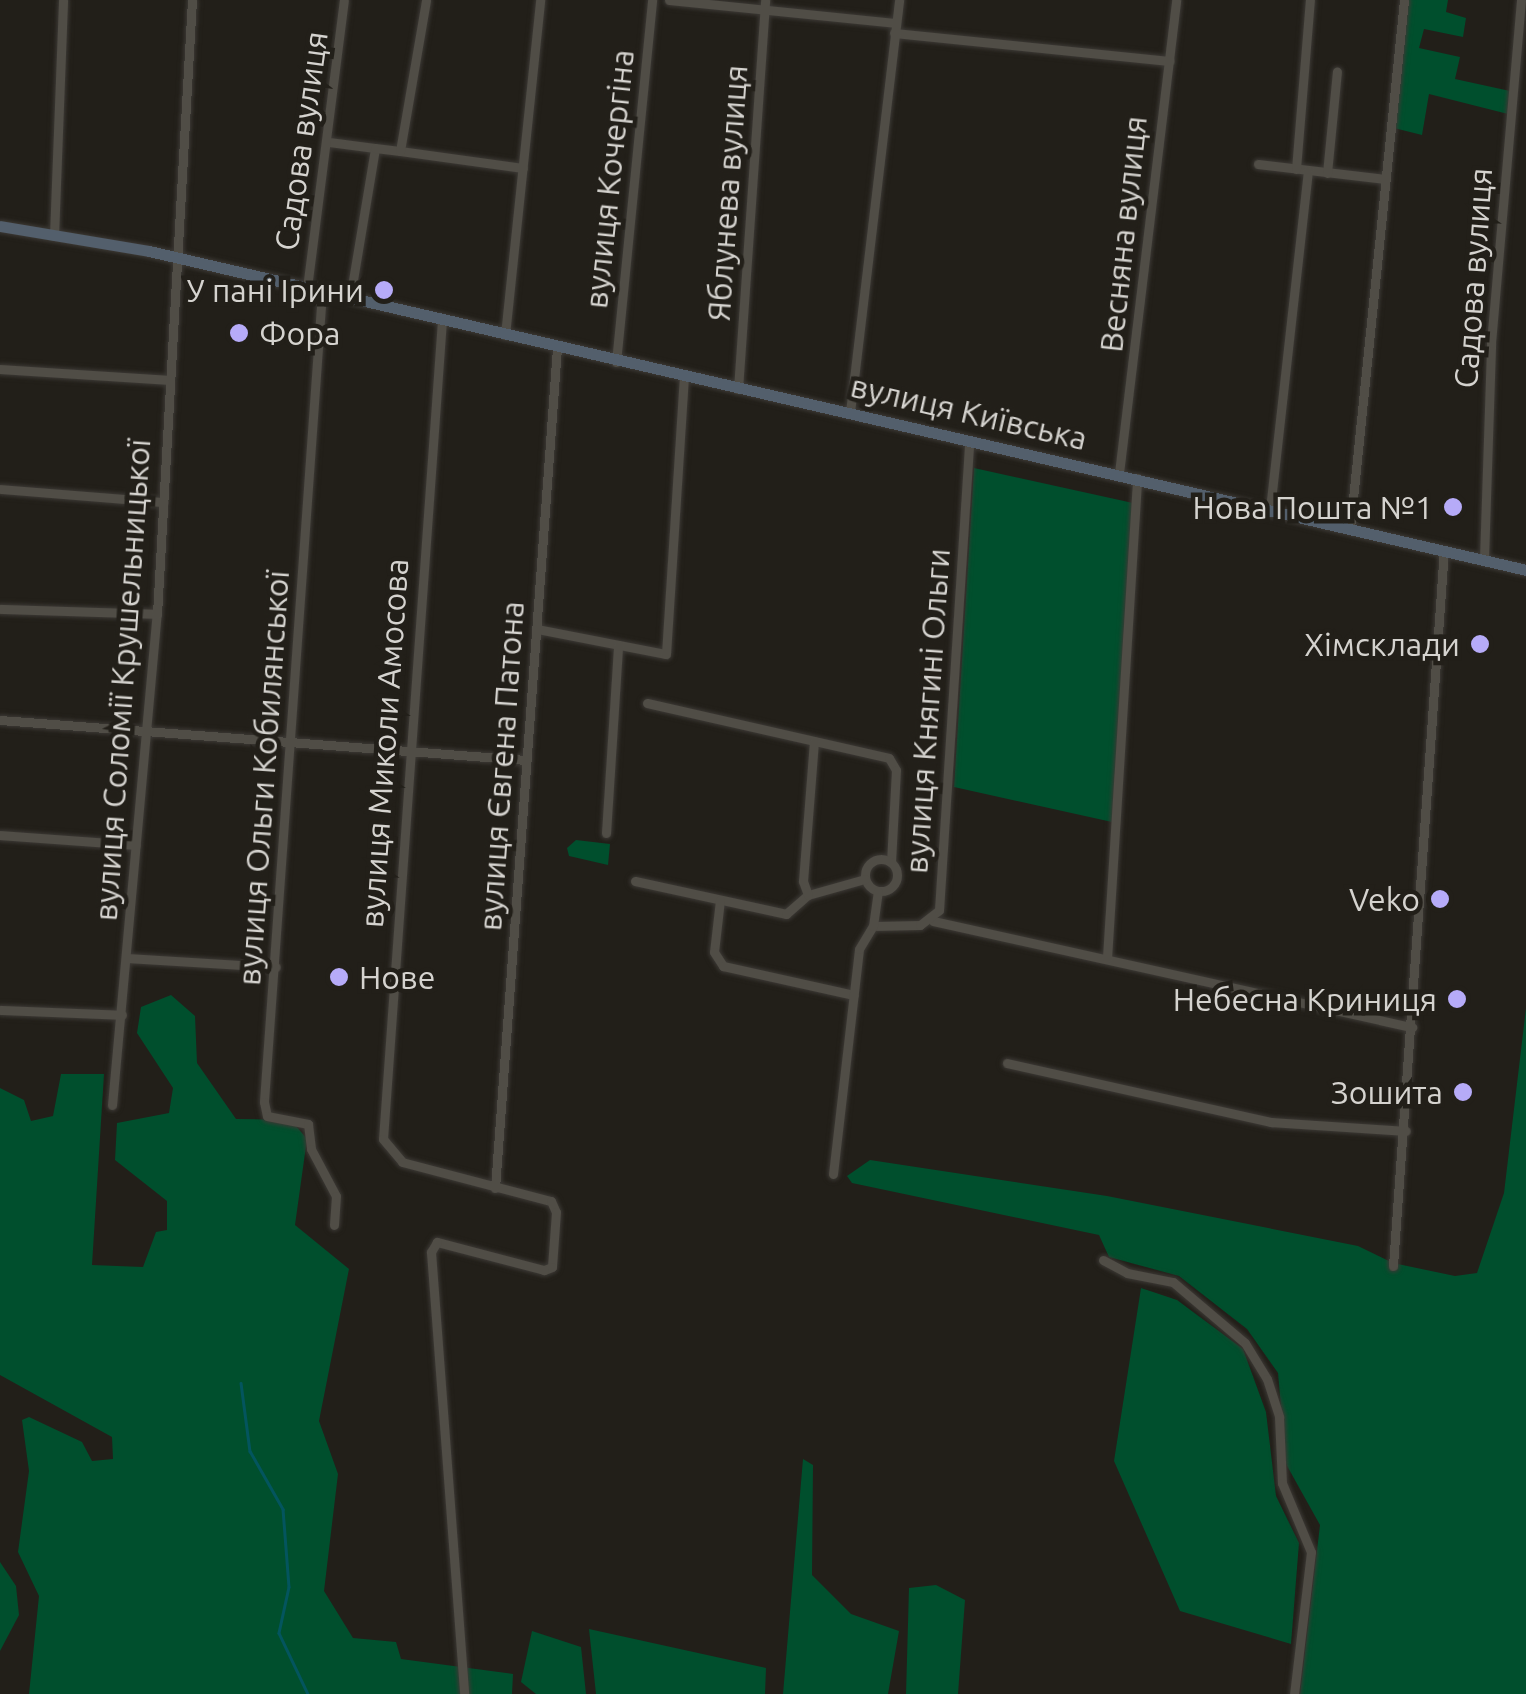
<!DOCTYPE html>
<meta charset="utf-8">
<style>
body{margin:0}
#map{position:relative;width:1526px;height:1694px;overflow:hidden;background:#221f19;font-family:Ubuntu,sans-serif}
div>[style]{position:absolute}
.green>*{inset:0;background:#004f2d}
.stream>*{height:2.5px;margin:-1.25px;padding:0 1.25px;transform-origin:1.25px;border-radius:1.25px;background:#03555e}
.roads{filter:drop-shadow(0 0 2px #3c3935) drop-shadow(0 0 2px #3c3935)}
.street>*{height:9px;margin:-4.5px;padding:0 4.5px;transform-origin:4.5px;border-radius:4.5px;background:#504d46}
.street>.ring{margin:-4.5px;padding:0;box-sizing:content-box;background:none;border:9px solid #504d46;border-radius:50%}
.secondary>*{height:11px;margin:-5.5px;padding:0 5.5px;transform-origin:5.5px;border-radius:5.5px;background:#535f6c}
.dots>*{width:28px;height:28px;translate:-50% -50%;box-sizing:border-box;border:5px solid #221f19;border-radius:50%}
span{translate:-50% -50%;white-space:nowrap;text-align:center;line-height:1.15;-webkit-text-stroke:9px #221f19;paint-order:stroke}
.street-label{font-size:32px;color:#d5d3cf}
.poi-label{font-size:32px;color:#d5d3cf}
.right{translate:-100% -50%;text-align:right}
.left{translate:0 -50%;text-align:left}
</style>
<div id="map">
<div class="green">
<div style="clip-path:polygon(1409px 0,1448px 0,1446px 12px,1466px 18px,1463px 37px,1424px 29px,1419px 48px,1460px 57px,1455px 79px,1510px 91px,1508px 114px,1429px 94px,1422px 135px,1394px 128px)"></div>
<div style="clip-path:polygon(974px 468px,1133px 503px,1112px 822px,954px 787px)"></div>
<div style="clip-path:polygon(576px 840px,610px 844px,608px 865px,569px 856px,567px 848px)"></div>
<div style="clip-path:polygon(171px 995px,195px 1016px,197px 1063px,236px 1119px,291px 1120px,307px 1139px,295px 1225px,349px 1269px,319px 1421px,338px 1474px,324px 1591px,353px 1638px,396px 1642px,401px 1659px,513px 1674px,512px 1694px,29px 1694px,39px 1596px,18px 1552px,29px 1471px,22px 1420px,29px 1417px,82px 1442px,92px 1461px,113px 1459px,112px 1437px,0 1375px,0 1088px,24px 1100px,31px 1121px,53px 1116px,61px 1074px,104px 1074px,92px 1265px,143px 1267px,156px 1232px,167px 1230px,167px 1201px,115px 1160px,117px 1123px,169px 1113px,173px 1088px,137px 1033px,141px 1007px)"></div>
<div style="clip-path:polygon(1526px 1008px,1526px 1694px,1300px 1694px,1320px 1525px,1286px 1464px,1278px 1373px,1247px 1329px,1179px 1276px,1109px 1257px,1099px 1235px,852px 1183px,847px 1176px,870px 1160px,1107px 1196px,1358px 1246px,1393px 1263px,1455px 1276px,1477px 1273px,1504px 1193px)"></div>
<div style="clip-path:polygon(1141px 1288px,1177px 1300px,1243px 1349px,1266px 1412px,1276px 1496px,1299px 1543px,1291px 1644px,1180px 1611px,1114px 1461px)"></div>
<div style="clip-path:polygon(803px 1459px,813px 1465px,812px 1575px,851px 1614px,899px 1631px,888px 1694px,783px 1694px)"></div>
<div style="clip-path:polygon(0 1562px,16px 1586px,19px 1615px,0 1651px)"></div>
<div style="clip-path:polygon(936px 1585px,965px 1600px,958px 1694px,906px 1694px,909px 1588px)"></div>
<div style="clip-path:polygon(589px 1629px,766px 1668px,765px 1694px,596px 1694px)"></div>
<div style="clip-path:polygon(532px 1631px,581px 1647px,586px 1694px,536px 1694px,521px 1682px)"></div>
</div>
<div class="stream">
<div style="left:241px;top:1383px;width:69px;rotate:82.5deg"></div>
<div style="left:250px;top:1451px;width:67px;rotate:60.4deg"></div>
<div style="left:283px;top:1509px;width:78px;rotate:85.6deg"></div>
<div style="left:289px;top:1587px;width:47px;rotate:102.3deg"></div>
<div style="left:279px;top:1633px;width:68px;rotate:64.6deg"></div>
</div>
<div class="roads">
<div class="street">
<div style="left:669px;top:0;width:227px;rotate:5.8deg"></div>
<div style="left:894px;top:33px;width:277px;rotate:5.8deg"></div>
<div style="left:329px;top:142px;width:46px;rotate:7.4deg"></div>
<div style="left:400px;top:151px;width:124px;rotate:7.9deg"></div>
<div style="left:1258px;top:164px;width:128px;rotate:6.7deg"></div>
<div style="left:1296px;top:169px;width:170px;rotate:-85.3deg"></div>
<div style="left:1327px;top:173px;width:102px;rotate:-84.4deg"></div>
<div style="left:54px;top:236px;width:236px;rotate:-87.8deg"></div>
<div style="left:307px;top:288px;width:290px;rotate:-82.7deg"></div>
<div style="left:322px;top:292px;width:812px;rotate:94.1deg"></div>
<div style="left:264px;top:1102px;width:14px;rotate:78deg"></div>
<div style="left:267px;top:1116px;width:42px;rotate:11deg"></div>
<div style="left:308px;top:1124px;width:25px;rotate:83deg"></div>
<div style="left:311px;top:1149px;width:53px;rotate:62deg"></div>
<div style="left:336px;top:1196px;width:29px;rotate:94deg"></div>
<div style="left:350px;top:298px;width:152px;rotate:-80.5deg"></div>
<div style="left:375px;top:148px;width:25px;rotate:7deg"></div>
<div style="left:400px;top:151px;width:153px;rotate:-80.2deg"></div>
<div style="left:442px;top:320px;width:821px;rotate:94.12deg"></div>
<div style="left:383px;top:1139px;width:30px;rotate:50deg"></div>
<div style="left:402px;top:1162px;width:154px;rotate:14.7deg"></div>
<div style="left:551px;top:1201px;width:12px;rotate:66deg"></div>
<div style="left:556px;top:1212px;width:55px;rotate:94.2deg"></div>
<div style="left:552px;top:1267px;width:9px;rotate:159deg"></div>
<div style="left:544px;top:1270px;width:111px;rotate:-165.3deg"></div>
<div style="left:437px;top:1242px;width:12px;rotate:121deg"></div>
<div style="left:431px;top:1252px;width:443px;rotate:85.7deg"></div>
<div style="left:505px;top:335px;width:337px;rotate:-84deg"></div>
<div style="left:616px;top:362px;width:364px;rotate:-84.3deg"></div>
<div style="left:0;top:369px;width:170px;rotate:3.7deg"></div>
<div style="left:738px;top:389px;width:390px;rotate:-86deg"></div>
<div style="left:850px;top:412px;width:415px;rotate:-83.2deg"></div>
<div style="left:1119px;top:473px;width:476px;rotate:-83.1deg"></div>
<div style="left:0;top:489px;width:164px;rotate:4.6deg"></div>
<div style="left:1270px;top:509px;width:340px;rotate:-83.6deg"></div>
<div style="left:1350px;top:528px;width:531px;rotate:-84.16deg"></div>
<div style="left:1484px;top:559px;width:216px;rotate:-88.1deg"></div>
<div style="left:1491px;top:343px;width:344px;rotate:-85deg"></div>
<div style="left:0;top:609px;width:157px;rotate:1.8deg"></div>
<div style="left:537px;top:629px;width:131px;rotate:11deg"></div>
<div style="left:666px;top:654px;width:278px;rotate:-86.3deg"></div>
<div style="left:647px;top:703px;width:248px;rotate:12.8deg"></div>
<div style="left:889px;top:758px;width:14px;rotate:60deg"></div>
<div style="left:896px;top:770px;width:92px;rotate:93.1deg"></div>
<div style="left:0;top:720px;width:528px;rotate:4.35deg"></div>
<div style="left:606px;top:833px;width:188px;rotate:-86.3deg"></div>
<div style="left:0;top:835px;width:136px;rotate:4.2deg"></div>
<div class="ring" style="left:865px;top:859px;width:23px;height:23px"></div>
<div style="left:635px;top:881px;width:155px;rotate:12.3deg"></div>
<div style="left:786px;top:914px;width:29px;rotate:-41deg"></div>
<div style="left:808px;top:895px;width:59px;rotate:-15.7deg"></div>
<div style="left:808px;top:895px;width:15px;rotate:-110deg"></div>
<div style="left:803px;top:881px;width:140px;rotate:-85.5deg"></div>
<div style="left:720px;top:900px;width:52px;rotate:96.6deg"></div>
<div style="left:714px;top:952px;width:17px;rotate:57deg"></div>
<div style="left:723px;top:966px;width:134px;rotate:12.5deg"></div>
<div style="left:933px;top:921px;width:491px;rotate:12.5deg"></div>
<div style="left:873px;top:926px;width:47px;rotate:-1.2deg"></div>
<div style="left:920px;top:925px;width:24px;rotate:-38deg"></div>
<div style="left:939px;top:910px;width:470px;rotate:-86.3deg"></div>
<div style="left:127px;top:958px;width:149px;rotate:3.5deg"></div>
<div style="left:1107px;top:958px;width:481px;rotate:-86.4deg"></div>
<div style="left:0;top:1010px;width:122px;rotate:2.3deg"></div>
<div style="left:1007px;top:1063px;width:271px;rotate:12.6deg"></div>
<div style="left:1271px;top:1122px;width:135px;rotate:3.8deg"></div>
<div style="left:112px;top:1105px;width:493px;rotate:-84.8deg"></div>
<div style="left:157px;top:614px;width:615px;rotate:-86.74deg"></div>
<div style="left:833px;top:1174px;width:226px;rotate:-83.4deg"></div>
<div style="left:859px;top:949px;width:27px;rotate:-59deg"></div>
<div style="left:873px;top:926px;width:35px;rotate:-82deg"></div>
<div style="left:495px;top:1188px;width:843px;rotate:-85.78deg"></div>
<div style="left:1103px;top:1260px;width:27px;rotate:28deg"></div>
<div style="left:1127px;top:1273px;width:47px;rotate:11.1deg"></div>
<div style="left:1173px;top:1282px;width:94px;rotate:40.3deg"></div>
<div style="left:1245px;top:1343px;width:42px;rotate:58.6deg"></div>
<div style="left:1267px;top:1379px;width:40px;rotate:72deg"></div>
<div style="left:1279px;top:1417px;width:66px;rotate:87.4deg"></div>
<div style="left:1282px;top:1483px;width:75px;rotate:67.2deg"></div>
<div style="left:1311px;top:1552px;width:143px;rotate:96.8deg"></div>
<div style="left:1393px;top:1266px;width:718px;rotate:-85.93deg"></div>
</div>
<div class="secondary">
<div style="left:0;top:226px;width:151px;rotate:9.5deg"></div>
<div style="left:149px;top:251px;width:1413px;rotate:13.04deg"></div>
</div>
</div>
<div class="dots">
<div style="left:384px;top:290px;background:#b6abf8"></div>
<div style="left:239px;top:333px;background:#b6abf8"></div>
<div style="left:1453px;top:507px;background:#b6abf8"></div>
<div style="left:1480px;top:644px;background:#b6abf8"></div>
<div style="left:1440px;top:899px;background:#b6abf8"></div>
<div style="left:339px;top:977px;background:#b6abf8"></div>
<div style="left:1457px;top:999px;background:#b6abf8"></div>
<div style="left:1463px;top:1092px;background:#b6abf8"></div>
</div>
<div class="street-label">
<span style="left:301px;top:141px;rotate:-82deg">Садова вулиця</span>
<span style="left:609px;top:179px;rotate:-84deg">вулиця Кочергіна</span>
<span style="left:727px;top:193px;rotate:-86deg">Яблунева вулиця</span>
<span style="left:1123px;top:234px;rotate:-84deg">Весняна вулиця</span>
<span style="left:1473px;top:278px;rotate:-86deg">Садова вулиця</span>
<span style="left:969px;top:412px;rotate:13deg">вулиця Київська</span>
<span style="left:122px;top:680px;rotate:-86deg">вулиця Соломії Крушельницької</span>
<span style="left:927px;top:711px;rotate:-86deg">вулиця Княгині Ольги</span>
<span style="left:384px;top:743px;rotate:-86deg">вулиця Миколи Амосова</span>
<span style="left:501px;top:766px;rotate:-86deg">вулиця Євгена Патона</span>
<span style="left:263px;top:778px;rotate:-86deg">вулиця Ольги Кобилянської</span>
</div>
<div class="poi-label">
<span class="right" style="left:364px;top:290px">У пані Ірини</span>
<span class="left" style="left:259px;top:333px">Фора</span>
<span class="right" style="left:1433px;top:507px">Нова Пошта №1</span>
<span class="right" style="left:1460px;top:644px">Хімсклади</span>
<span class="right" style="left:1420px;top:899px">Veko</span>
<span class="left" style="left:359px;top:977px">Нове</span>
<span class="right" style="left:1437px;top:999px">Небесна Криниця</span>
<span class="right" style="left:1443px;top:1092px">Зошита</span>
</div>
</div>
